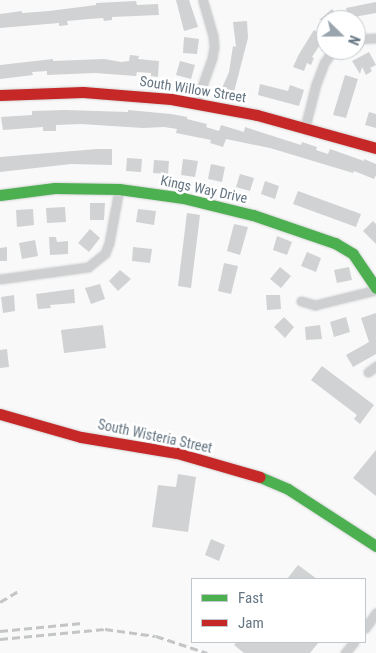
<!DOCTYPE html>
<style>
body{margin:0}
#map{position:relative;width:376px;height:653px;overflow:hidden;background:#f9f9f9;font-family:"Roboto Condensed",sans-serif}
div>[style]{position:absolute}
.building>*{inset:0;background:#d0d2d3}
.roads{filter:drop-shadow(0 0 1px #d5d6d7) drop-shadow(0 0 1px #d5d6d7)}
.street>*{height:9px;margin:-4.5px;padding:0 4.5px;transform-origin:4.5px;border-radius:4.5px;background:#cecfd0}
.fast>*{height:11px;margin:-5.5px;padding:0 5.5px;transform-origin:5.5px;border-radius:5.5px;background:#4caf50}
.jam>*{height:11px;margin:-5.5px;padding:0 5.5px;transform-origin:5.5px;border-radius:5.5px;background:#c62828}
.rail>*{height:2.5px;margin-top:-1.25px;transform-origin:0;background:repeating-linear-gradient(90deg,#c3c5c6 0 8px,transparent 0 12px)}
span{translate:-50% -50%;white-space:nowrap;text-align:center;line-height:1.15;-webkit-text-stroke:5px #fff;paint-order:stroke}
.street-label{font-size:14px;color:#657683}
.legend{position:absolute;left:191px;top:578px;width:175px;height:65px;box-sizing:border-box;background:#fff;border:1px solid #c1c8cd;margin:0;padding:6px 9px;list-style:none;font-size:15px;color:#657683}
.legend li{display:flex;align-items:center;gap:10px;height:25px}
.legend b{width:25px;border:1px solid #c1c8cd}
.north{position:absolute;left:316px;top:10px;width:50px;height:50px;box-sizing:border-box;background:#fff;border:1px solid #c1c8cd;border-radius:50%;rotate:112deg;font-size:14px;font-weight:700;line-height:20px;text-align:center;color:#657683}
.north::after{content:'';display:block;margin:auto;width:18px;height:22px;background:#99a4ac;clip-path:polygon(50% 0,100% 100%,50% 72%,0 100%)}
</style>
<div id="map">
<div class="building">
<div style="clip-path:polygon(176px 0,189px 0,198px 27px,184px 31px)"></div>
<div style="clip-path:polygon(136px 1px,137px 5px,158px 4px,159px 15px,112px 17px,112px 20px,104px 21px,103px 18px,89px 19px,67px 21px,68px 25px,59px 26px,59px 23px,0 28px,0 14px,22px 11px,22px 13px,49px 11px,96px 5px,96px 3px)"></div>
<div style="clip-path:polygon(376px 2px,376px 13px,348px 18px,346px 8px)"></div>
<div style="clip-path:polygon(332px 9px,341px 20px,319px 20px)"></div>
<div style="clip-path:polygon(247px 21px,248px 38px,234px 92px,222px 88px,229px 72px,233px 46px,236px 47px,233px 22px)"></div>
<div style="clip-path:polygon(314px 30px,325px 37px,312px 57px,314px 58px,311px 65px,307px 63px,304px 71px,293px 67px,299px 54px)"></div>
<div style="clip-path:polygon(184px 37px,199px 39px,197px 54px,183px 53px)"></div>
<div style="clip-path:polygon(369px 52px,376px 65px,370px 68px,372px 71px,366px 75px,362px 67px,360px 74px,352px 61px)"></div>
<div style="clip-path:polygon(130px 55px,139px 56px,138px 59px,159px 61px,158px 77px,151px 76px,151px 73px,137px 72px,136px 76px,95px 73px,47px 75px,47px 71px,32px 72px,33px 75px,0 79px,0 65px,53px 59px,53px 61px,104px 59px,121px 62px,129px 61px)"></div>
<div style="clip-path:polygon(180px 61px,195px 65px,191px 79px,176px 75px)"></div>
<div style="clip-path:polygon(345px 75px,358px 79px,346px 118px,333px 115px)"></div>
<div style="clip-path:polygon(260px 84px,288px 91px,290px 85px,304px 90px,299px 106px,258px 95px)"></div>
<div style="clip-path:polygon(65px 110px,128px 112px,128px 110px,171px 114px,187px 117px,187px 119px,207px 124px,206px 127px,219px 131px,221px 125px,244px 132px,245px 127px,301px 145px,302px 142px,317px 147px,316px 150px,328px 154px,330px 149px,364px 161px,364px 159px,376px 164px,376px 175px,374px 179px,354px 171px,353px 173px,270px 148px,226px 139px,223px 147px,210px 143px,211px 140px,176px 133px,177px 129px,164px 127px,143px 128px,81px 124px,56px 125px,56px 131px,43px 131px,43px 127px,3px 130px,1px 117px,32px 115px,32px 111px)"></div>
<div style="clip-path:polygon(369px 112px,376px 114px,376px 128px,365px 125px)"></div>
<div style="clip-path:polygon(97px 149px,112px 149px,112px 165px,71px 164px,0 172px,0 157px)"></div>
<div style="clip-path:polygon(127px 158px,142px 159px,141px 172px,126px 171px)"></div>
<div style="clip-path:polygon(183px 159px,198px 161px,195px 177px,181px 175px)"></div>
<div style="clip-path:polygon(154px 160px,169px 161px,168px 174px,153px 173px)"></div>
<div style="clip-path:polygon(211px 164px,225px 167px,222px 182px,208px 179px)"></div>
<div style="clip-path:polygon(240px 174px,254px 178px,250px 191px,236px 187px)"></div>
<div style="clip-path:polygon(265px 181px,279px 186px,275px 199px,261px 194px)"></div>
<div style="clip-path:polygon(298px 191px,361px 214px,356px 227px,293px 204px)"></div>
<div style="clip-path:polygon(90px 203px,105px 203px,104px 220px,90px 220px)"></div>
<div style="clip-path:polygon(65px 207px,66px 222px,47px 223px,46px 208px)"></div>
<div style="clip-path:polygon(33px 209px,34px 225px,17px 227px,16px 210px)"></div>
<div style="clip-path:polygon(138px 209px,156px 211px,154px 225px,136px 222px)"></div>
<div style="clip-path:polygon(187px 213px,200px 215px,191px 288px,178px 286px)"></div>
<div style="clip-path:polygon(373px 221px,376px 224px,376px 244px,363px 231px)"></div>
<div style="clip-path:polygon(234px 224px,248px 227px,240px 255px,227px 251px)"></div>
<div style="clip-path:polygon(90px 229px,100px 238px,89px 252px,78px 243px)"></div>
<div style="clip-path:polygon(277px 236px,292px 242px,287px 255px,273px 250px)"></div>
<div style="clip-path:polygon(49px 237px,56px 237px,57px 242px,68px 241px,68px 254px,50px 255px)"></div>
<div style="clip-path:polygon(35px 240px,38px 256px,22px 259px,19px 243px)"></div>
<div style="clip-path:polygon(7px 247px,7px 261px,0 261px,0 248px)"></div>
<div style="clip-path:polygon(133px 247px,152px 249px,150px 263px,132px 261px)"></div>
<div style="clip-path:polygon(307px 252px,321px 258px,316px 272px,301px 266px)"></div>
<div style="clip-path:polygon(224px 263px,238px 266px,231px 294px,218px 291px)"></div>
<div style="clip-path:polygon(280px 267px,291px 276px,281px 288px,270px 279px)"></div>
<div style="clip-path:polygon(349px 267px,352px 280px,337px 283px,334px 270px)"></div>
<div style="clip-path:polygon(120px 270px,131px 279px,118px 291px,109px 281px)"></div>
<div style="clip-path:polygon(100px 284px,105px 299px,91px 304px,85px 288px)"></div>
<div style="clip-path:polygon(74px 289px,75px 303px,50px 305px,51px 308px,38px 309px,36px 294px)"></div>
<div style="clip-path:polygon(14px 295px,15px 311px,3px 313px,1px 297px)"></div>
<div style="clip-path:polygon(266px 295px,280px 295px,281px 309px,267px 310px)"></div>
<div style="clip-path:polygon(376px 313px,376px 354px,353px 367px,346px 355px,369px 342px,361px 318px)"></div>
<div style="clip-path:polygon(284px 317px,294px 327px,285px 338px,274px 327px)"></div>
<div style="clip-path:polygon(346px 317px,350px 332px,334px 337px,330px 322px)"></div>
<div style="clip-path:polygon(103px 325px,106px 348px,64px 353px,61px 330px)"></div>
<div style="clip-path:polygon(320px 325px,322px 339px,306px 340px,305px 327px)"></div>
<div style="clip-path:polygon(7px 349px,9px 367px,0 368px,0 350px)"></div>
<div style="clip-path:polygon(322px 366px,374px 405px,360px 424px,354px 419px,357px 415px,311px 380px)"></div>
<div style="clip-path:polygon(376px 450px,376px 496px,353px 478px)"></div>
<div style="clip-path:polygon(178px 474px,196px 477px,188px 532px,152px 527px,158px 485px,176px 487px)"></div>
<div style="clip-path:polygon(211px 539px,225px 545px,219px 561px,205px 555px)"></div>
<div style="clip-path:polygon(298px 565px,317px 579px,287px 579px)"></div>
<div style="clip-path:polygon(237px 642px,319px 642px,310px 653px,244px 653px,234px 645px)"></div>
</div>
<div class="roads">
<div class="street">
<div style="left:356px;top:39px;width:20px;rotate:-3deg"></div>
<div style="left:196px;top:103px;width:48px;rotate:-70.4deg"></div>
<div style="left:212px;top:58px;width:11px;rotate:-80deg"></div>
<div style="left:214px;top:47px;width:11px;rotate:-95deg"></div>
<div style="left:213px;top:36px;width:37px;rotate:-106deg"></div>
<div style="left:305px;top:127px;width:44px;rotate:-75.7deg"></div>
<div style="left:316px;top:84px;width:22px;rotate:-69deg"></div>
<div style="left:324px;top:63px;width:16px;rotate:-55deg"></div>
<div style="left:0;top:279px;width:89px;rotate:-7.8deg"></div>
<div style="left:88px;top:267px;width:22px;rotate:-39deg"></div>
<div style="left:105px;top:253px;width:11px;rotate:-68deg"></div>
<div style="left:109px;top:243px;width:55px;rotate:-79.5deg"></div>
<div style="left:301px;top:301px;width:15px;rotate:16deg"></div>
<div style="left:315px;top:305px;width:63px;rotate:-13.8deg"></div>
<div style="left:368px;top:372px;width:10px;rotate:-37deg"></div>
<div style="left:365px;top:628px;width:19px;rotate:-54deg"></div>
<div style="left:345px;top:653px;width:14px;rotate:-51deg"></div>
</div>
<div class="fast">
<div style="left:0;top:195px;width:55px;rotate:-7.3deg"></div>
<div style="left:55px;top:188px;width:64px;rotate:0.9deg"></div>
<div style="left:119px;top:189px;width:65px;rotate:8deg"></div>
<div style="left:183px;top:198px;width:72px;rotate:13.7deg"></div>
<div style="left:253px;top:215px;width:87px;rotate:18.9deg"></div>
<div style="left:335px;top:243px;width:21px;rotate:31deg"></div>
<div style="left:353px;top:254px;width:41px;rotate:55.9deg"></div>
<div style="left:260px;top:477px;width:30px;rotate:23deg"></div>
<div style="left:288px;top:489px;width:105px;rotate:32.9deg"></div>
</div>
<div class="jam">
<div style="left:0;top:95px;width:83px;rotate:-2.1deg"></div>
<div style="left:83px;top:92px;width:88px;rotate:4.5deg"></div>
<div style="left:171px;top:99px;width:87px;rotate:10.5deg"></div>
<div style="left:257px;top:115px;width:123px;rotate:15.5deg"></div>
<div style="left:0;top:414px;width:84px;rotate:15.9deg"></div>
<div style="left:81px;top:437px;width:97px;rotate:9.5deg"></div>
<div style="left:177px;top:453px;width:86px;rotate:16.1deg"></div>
</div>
</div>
<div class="rail">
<div style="left:0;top:602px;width:23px;rotate:-31deg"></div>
<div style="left:0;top:631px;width:82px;rotate:-5.6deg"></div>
<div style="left:0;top:639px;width:105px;rotate:-5.4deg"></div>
<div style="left:105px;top:629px;width:51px;rotate:7.8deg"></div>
<div style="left:156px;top:636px;width:54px;rotate:18.4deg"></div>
</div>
<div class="street-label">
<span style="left:193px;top:89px;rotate:9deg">South Willow Street</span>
<span style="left:204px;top:189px;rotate:12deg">Kings Way Drive</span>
<span style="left:155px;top:436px;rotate:12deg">South Wisteria Street</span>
</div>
<ul class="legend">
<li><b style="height:6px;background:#4caf50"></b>Fast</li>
<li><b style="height:6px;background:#c62828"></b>Jam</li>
</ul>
<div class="north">N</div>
</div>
